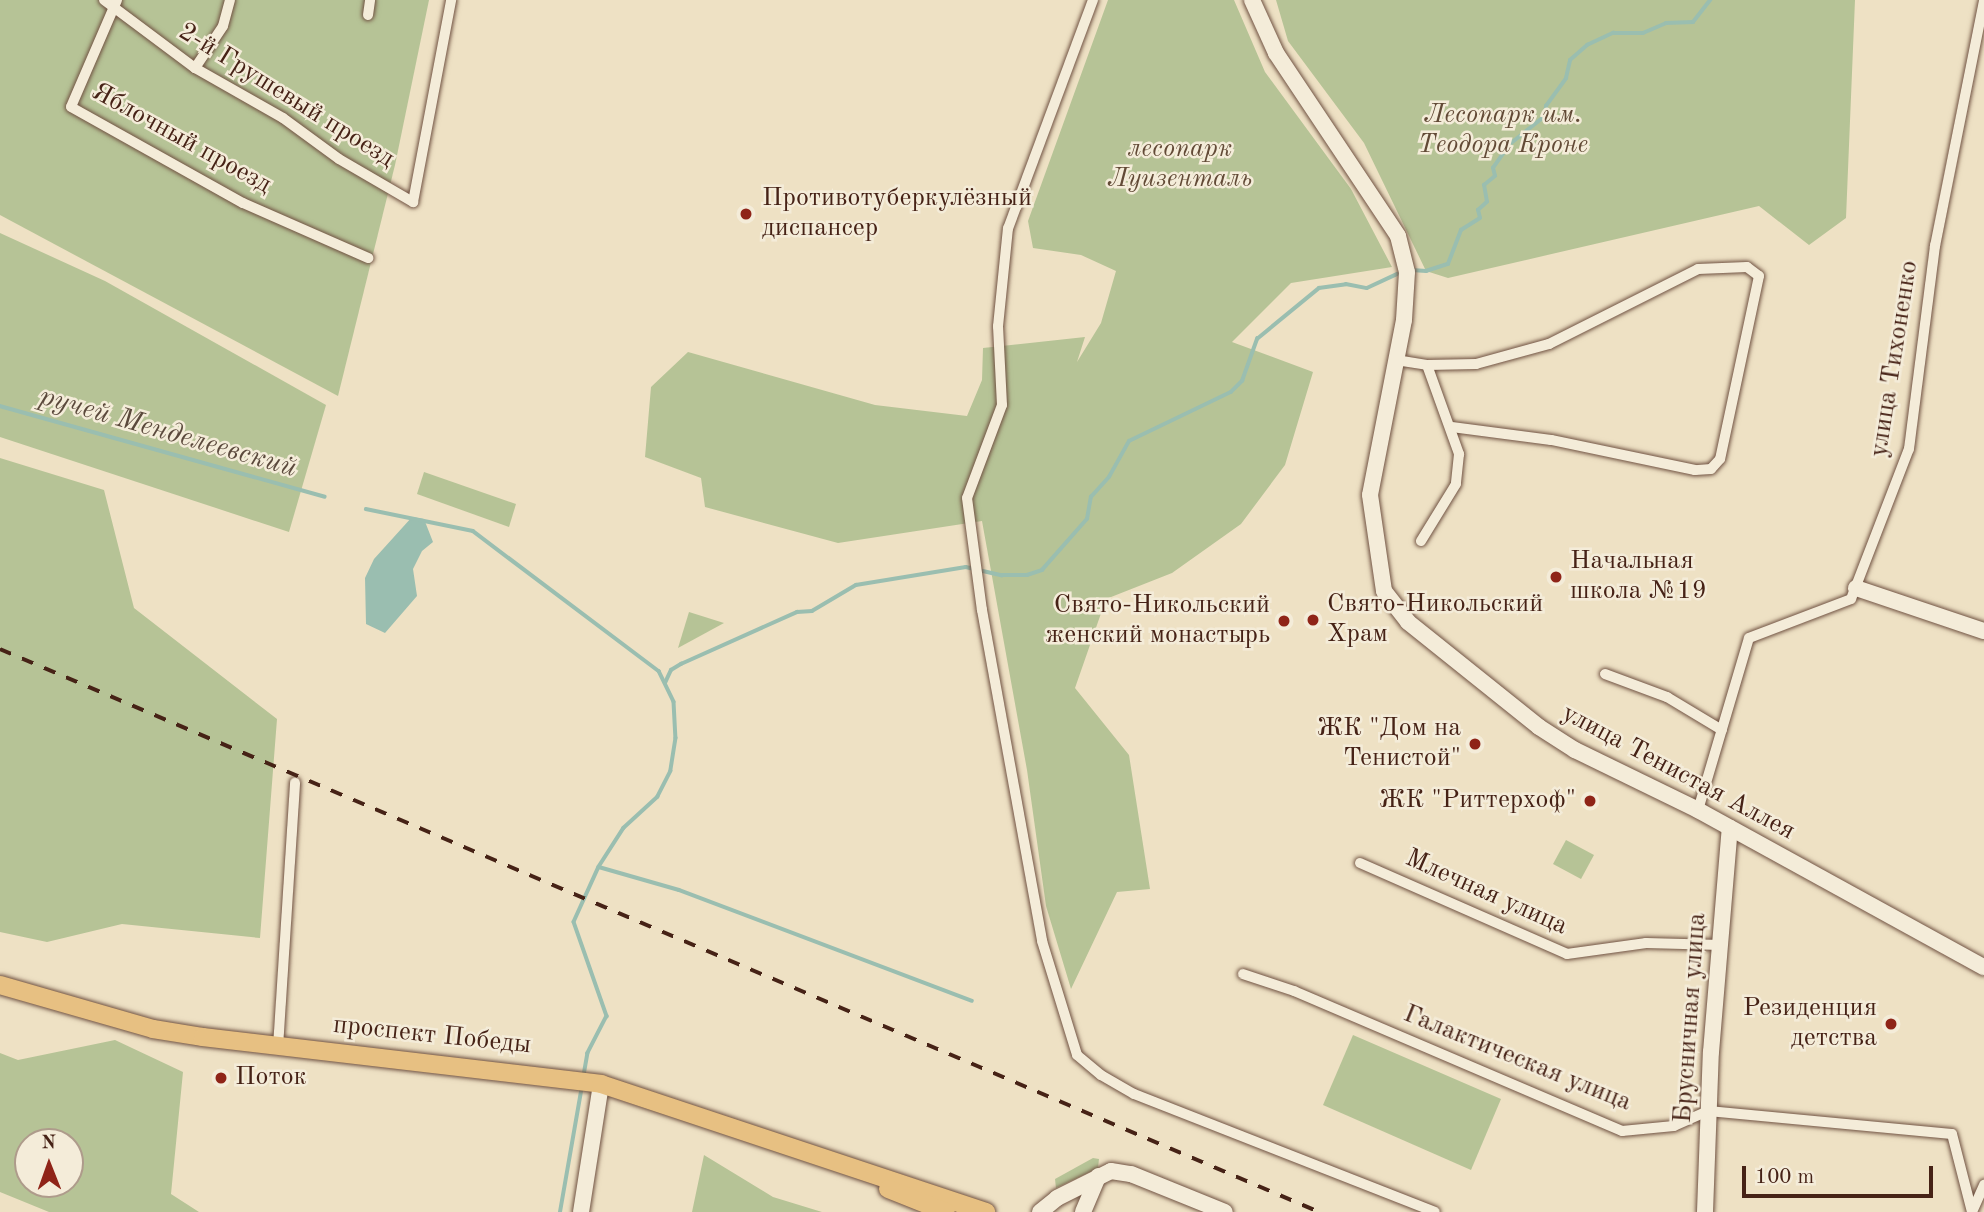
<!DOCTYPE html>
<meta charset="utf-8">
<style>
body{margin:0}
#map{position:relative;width:1984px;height:1212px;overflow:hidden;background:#eee1c4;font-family:"Old Standard TT",serif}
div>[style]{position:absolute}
.green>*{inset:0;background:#b6c396}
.water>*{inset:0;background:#9abeb0}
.stream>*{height:3.5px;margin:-1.75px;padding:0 1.75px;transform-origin:1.75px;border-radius:1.75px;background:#9abeb0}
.roads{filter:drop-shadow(0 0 2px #705242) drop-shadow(0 0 2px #705242)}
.street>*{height:10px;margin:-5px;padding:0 5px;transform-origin:5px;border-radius:5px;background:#f4ecd9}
.secondary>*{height:16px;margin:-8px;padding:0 8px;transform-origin:8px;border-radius:8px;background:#f4ecd9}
.primary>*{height:18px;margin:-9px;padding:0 9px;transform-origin:9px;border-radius:9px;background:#e7c082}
.rail>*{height:3.5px;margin-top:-1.75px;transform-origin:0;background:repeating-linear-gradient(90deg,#462216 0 12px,transparent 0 24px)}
.dots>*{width:19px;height:19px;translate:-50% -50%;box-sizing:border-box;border:4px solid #f4ecd9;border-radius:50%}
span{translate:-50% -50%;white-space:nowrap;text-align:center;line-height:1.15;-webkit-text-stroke:5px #f4ecd9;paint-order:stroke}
.street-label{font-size:26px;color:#462216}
.park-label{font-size:26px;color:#624a36;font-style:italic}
.poi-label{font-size:26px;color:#462216}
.left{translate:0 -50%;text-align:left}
.right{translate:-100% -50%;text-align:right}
.water-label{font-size:28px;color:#5b493c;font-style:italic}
.north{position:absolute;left:14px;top:1128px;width:70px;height:70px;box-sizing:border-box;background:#f4ecd9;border:2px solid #ae9b8b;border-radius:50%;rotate:359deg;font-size:19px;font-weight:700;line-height:28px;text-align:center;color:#462216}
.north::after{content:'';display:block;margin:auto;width:24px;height:32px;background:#8f2418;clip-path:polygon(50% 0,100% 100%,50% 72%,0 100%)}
.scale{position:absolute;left:1742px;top:1166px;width:191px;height:32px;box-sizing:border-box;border:4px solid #462216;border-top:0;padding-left:9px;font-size:21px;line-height:24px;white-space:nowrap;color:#462216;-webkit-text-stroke:5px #f4ecd9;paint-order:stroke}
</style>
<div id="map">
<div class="green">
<div style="clip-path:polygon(0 0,429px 0,395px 165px,338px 396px,0 215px)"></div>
<div style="clip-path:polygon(1108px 0,1234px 0,1265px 72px,1351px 189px,1392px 267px,1291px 283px,1232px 342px,1313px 372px,1285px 465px,1241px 524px,1172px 573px,1106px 599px,1075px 688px,1129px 755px,1150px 889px,1117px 892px,1071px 989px,1046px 906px,1027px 770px,982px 521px,838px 543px,705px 507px,701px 478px,645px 457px,651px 387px,688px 352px,875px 405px,967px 416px,982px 380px,983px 348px,1085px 337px,1077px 362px,1101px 323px,1116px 271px,1081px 255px,1033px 248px,1028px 221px)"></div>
<div style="clip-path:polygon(1276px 0,1855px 0,1846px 218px,1809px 245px,1759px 206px,1448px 278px,1426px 271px,1364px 143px,1288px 41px)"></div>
<div style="clip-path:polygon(0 233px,105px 281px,326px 405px,289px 532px,0 437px)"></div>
<div style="clip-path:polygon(0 458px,104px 490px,134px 608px,277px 719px,260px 938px,122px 924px,47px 942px,0 932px)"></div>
<div style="clip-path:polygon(424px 472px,516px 504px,509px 527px,417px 494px)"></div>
<div style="clip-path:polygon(689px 612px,724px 623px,678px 648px)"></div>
<div style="clip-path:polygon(1566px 840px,1594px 855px,1581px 879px,1553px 864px)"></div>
<div style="clip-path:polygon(1353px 1035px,1501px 1099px,1471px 1170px,1323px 1105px)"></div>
<div style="clip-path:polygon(evenodd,115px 1040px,183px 1072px,171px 1194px,199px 1212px,49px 1212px,0 1192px,0 1053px,18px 1060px,115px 1040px,70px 1142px,70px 1184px,28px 1184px,28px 1142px,70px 1142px)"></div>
<div style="clip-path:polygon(704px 1155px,773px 1197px,822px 1212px,692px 1212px)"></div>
<div style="clip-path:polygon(1093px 1158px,1099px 1159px,1098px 1168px,1056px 1188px,1055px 1179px)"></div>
</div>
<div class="water">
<div style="clip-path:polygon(412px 517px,424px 519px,433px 542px,422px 551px,413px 569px,417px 596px,385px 633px,366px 624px,365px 578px,374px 559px)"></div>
</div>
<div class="stream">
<div style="left:1412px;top:270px;width:14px;rotate:4deg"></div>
<div style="left:1426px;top:271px;width:23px;rotate:-18deg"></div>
<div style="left:1448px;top:264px;width:36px;rotate:-69deg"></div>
<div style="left:1461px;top:230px;width:22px;rotate:-32deg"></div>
<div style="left:1480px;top:218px;width:8px;rotate:-104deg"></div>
<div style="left:1478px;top:210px;width:12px;rotate:-42deg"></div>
<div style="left:1487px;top:202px;width:17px;rotate:-100deg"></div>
<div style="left:1484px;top:185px;width:14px;rotate:-39deg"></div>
<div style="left:1495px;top:176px;width:8px;rotate:-104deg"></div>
<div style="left:1493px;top:168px;width:29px;rotate:-55deg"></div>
<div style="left:1510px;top:144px;width:45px;rotate:-38.7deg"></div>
<div style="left:1545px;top:116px;width:10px;rotate:-84deg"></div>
<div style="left:1546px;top:106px;width:34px;rotate:-54deg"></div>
<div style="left:1566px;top:78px;width:18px;rotate:-77deg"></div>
<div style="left:1570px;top:60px;width:23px;rotate:-41deg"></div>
<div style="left:1587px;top:45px;width:29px;rotate:-25deg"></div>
<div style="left:1613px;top:33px;width:30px"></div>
<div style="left:1643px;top:33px;width:25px;rotate:-23deg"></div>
<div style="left:1666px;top:23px;width:27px;rotate:-2deg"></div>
<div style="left:1693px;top:22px;width:28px;rotate:-52deg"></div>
<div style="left:0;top:406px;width:337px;rotate:15.6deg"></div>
<div style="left:366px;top:509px;width:109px;rotate:11.6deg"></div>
<div style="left:473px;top:531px;width:233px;rotate:37deg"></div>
<div style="left:659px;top:671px;width:34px;rotate:64deg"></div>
<div style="left:674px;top:702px;width:36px;rotate:87deg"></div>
<div style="left:676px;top:738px;width:33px;rotate:99deg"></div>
<div style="left:671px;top:771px;width:29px;rotate:117deg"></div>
<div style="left:658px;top:797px;width:46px;rotate:137.6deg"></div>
<div style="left:624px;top:828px;width:46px;rotate:122.7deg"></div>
<div style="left:599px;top:867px;width:60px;rotate:114.4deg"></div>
<div style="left:574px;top:922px;width:100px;rotate:70.7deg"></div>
<div style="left:607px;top:1016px;width:42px;rotate:117.2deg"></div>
<div style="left:588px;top:1053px;width:22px;rotate:100deg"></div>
<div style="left:665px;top:683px;width:14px;rotate:-65deg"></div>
<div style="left:671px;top:670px;width:12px;rotate:-31deg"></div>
<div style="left:681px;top:664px;width:127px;rotate:-24.1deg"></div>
<div style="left:797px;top:612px;width:15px;rotate:-4deg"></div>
<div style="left:812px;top:611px;width:51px;rotate:-30.6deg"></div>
<div style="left:856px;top:585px;width:111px;rotate:-9.3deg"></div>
<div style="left:966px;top:567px;width:37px;rotate:13deg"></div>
<div style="left:1002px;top:575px;width:25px"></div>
<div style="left:1027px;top:575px;width:16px;rotate:-18deg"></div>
<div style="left:1042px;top:570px;width:68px;rotate:-48.6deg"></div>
<div style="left:1087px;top:519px;width:22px;rotate:-80deg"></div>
<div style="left:1091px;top:497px;width:27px;rotate:-48deg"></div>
<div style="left:1109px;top:477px;width:41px;rotate:-60.9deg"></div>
<div style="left:1129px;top:441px;width:113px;rotate:-25.7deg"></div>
<div style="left:1231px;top:392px;width:16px;rotate:-45deg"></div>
<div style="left:1242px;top:381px;width:45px;rotate:-70.3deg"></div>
<div style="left:1257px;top:339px;width:80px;rotate:-39.4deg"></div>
<div style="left:1319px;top:288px;width:27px;rotate:-8deg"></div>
<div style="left:1346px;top:284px;width:21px;rotate:11deg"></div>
<div style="left:1367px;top:288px;width:33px;rotate:-25deg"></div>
<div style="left:599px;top:867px;width:83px;rotate:16deg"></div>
<div style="left:679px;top:890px;width:313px;rotate:20.7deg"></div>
<div style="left:560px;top:1212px;width:128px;rotate:-80.1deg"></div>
</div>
<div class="roads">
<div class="street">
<div style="left:104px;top:0;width:114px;rotate:36.8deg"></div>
<div style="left:195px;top:68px;width:101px;rotate:29.6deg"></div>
<div style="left:283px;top:118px;width:69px;rotate:36.2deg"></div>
<div style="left:339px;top:159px;width:86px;rotate:30.2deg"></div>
<div style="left:413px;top:202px;width:206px;rotate:-79.3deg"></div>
<div style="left:117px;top:0;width:116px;rotate:113.3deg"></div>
<div style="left:71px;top:107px;width:197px;rotate:29.2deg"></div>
<div style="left:243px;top:203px;width:137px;rotate:23.7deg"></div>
<div style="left:1093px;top:0;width:243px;rotate:110.4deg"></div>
<div style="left:1008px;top:228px;width:99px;rotate:95.8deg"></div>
<div style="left:998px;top:326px;width:79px;rotate:87.1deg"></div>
<div style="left:1002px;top:405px;width:99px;rotate:110.6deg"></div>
<div style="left:967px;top:498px;width:113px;rotate:82.4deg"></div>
<div style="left:982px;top:610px;width:336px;rotate:79.7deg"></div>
<div style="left:1042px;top:941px;width:119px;rotate:72.9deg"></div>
<div style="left:1077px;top:1055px;width:31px;rotate:40deg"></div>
<div style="left:1101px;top:1075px;width:38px;rotate:30deg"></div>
<div style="left:1134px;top:1094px;width:323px;rotate:21.4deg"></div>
<div style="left:368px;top:15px;width:15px;rotate:-82deg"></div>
<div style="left:195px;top:68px;width:50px;rotate:-56.3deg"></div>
<div style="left:223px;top:26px;width:27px;rotate:-75deg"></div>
<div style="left:1396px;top:360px;width:31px;rotate:9deg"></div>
<div style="left:1427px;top:365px;width:95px;rotate:70.2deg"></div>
<div style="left:1459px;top:454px;width:30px;rotate:96deg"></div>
<div style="left:1456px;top:484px;width:67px;rotate:121.6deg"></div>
<div style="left:1427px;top:365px;width:49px;rotate:-1.2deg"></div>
<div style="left:1476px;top:364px;width:76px;rotate:-15.3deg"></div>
<div style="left:1549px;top:344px;width:167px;rotate:-26.7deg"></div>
<div style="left:1698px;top:269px;width:49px;rotate:-2.3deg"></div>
<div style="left:1747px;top:267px;width:15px;rotate:37deg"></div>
<div style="left:1759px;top:276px;width:187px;rotate:102deg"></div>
<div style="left:1720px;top:459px;width:13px;rotate:132deg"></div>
<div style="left:1711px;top:469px;width:16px;rotate:176deg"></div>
<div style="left:1695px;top:470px;width:147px;rotate:-168.2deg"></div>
<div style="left:1551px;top:440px;width:100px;rotate:-172.5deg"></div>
<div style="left:1605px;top:674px;width:66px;rotate:20.4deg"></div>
<div style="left:1667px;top:697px;width:64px;rotate:31deg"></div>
<div style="left:1698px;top:810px;width:179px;rotate:-73.5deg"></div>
<div style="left:1749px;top:638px;width:109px;rotate:-20.9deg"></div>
<div style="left:1851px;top:599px;width:161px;rotate:-68.9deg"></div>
<div style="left:1909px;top:449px;width:205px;rotate:-82.7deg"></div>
<div style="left:1935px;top:246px;width:250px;rotate:-78.7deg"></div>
<div style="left:1360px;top:863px;width:226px;rotate:23.7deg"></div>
<div style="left:1567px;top:954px;width:80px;rotate:-7.9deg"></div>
<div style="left:1646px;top:943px;width:75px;rotate:1.5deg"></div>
<div style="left:1243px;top:974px;width:54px;rotate:18.4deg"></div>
<div style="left:1294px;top:991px;width:357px;rotate:23.1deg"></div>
<div style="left:1622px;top:1131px;width:52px;rotate:-5.5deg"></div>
<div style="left:1674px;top:1126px;width:37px;rotate:-24deg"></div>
<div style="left:1708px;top:1111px;width:245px;rotate:5.4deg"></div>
<div style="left:1952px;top:1134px;width:81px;rotate:75.6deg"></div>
<div style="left:278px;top:1047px;width:265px;rotate:-86.3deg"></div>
<div style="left:1972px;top:1212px;width:30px;rotate:-66deg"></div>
</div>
<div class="secondary">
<div style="left:1252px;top:0;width:58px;rotate:65.6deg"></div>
<div style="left:1276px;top:53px;width:220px;rotate:56.3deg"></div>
<div style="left:1398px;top:236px;width:37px;rotate:76deg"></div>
<div style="left:1407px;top:272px;width:48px;rotate:93.6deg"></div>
<div style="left:1404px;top:320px;width:178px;rotate:101deg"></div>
<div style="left:1370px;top:495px;width:97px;rotate:81.7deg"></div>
<div style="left:1384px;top:591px;width:39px;rotate:52deg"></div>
<div style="left:1408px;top:622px;width:168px;rotate:38.7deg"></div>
<div style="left:1539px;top:727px;width:43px;rotate:32.6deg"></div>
<div style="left:1575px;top:750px;width:137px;rotate:26deg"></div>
<div style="left:1698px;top:810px;width:326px;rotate:28.8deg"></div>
<div style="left:1856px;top:588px;width:135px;rotate:18.6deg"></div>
<div style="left:581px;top:1212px;width:130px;rotate:-81.1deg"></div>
<div style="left:1040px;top:1212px;width:22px;rotate:-39deg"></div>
<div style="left:1057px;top:1198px;width:60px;rotate:-26.6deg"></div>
<div style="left:1111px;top:1171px;width:20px;rotate:9deg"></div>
<div style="left:1131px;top:1174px;width:101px;rotate:22deg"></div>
<div style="left:1083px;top:1212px;width:39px;rotate:-67deg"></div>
<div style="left:1705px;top:1212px;width:160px;rotate:-87.9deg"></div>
<div style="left:1711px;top:1052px;width:225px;rotate:-85.2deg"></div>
</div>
<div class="primary">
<div style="left:0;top:985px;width:159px;rotate:16deg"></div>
<div style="left:153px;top:1029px;width:51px;rotate:9.1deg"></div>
<div style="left:203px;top:1037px;width:401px;rotate:6.7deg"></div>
<div style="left:601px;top:1084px;width:406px;rotate:18.4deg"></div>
<div style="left:888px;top:1189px;width:62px;rotate:21.6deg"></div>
</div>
</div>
<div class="rail">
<div style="left:0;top:649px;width:1434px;rotate:23.11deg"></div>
</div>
<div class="dots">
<div style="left:746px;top:214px;background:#8f2418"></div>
<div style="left:1556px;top:577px;background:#8f2418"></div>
<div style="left:1313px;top:620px;background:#8f2418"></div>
<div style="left:1284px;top:621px;background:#8f2418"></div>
<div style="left:1475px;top:744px;background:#8f2418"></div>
<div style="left:1590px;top:801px;background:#8f2418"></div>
<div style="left:1891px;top:1024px;background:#8f2418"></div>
<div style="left:221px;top:1078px;background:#8f2418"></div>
</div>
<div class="street-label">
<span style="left:286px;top:96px;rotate:32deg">2-й Грушевый проезд</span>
<span style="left:181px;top:139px;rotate:29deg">Яблочный проезд</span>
<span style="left:1895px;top:359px;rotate:-81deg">улица Тихоненко</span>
<span style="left:1678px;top:773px;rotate:28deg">улица Тенистая Аллея</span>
<span style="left:1486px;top:893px;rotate:24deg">Млечная улица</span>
<span style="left:1691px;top:1018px;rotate:-86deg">Брусничная улица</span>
<span style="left:432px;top:1036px;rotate:6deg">проспект Победы</span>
<span style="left:1517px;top:1059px;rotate:22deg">Галактическая улица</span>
</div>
<div class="park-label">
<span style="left:1503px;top:131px">Лесопарк им.<br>Теодора Кроне</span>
<span style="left:1180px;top:165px">лесопарк<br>Луизенталь</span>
</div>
<div class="poi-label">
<span class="left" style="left:762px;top:214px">Противотуберкулёзный<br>диспансер</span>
<span class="left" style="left:1570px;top:577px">Начальная<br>школа №19</span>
<span class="left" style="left:1327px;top:620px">Свято-Никольский<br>Храм</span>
<span class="right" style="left:1270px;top:621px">Свято-Никольский<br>женский монастырь</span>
<span class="right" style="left:1461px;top:744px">ЖК "Дом на<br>Тенистой"</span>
<span class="right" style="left:1576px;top:801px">ЖК "Риттерхоф"</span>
<span class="right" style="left:1877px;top:1024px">Резиденция<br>детства</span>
<span class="left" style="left:235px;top:1078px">Поток</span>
</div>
<div class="water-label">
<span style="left:168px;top:433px;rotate:16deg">ручей Менделеевский</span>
</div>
<div class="north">N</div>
<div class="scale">100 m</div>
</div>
